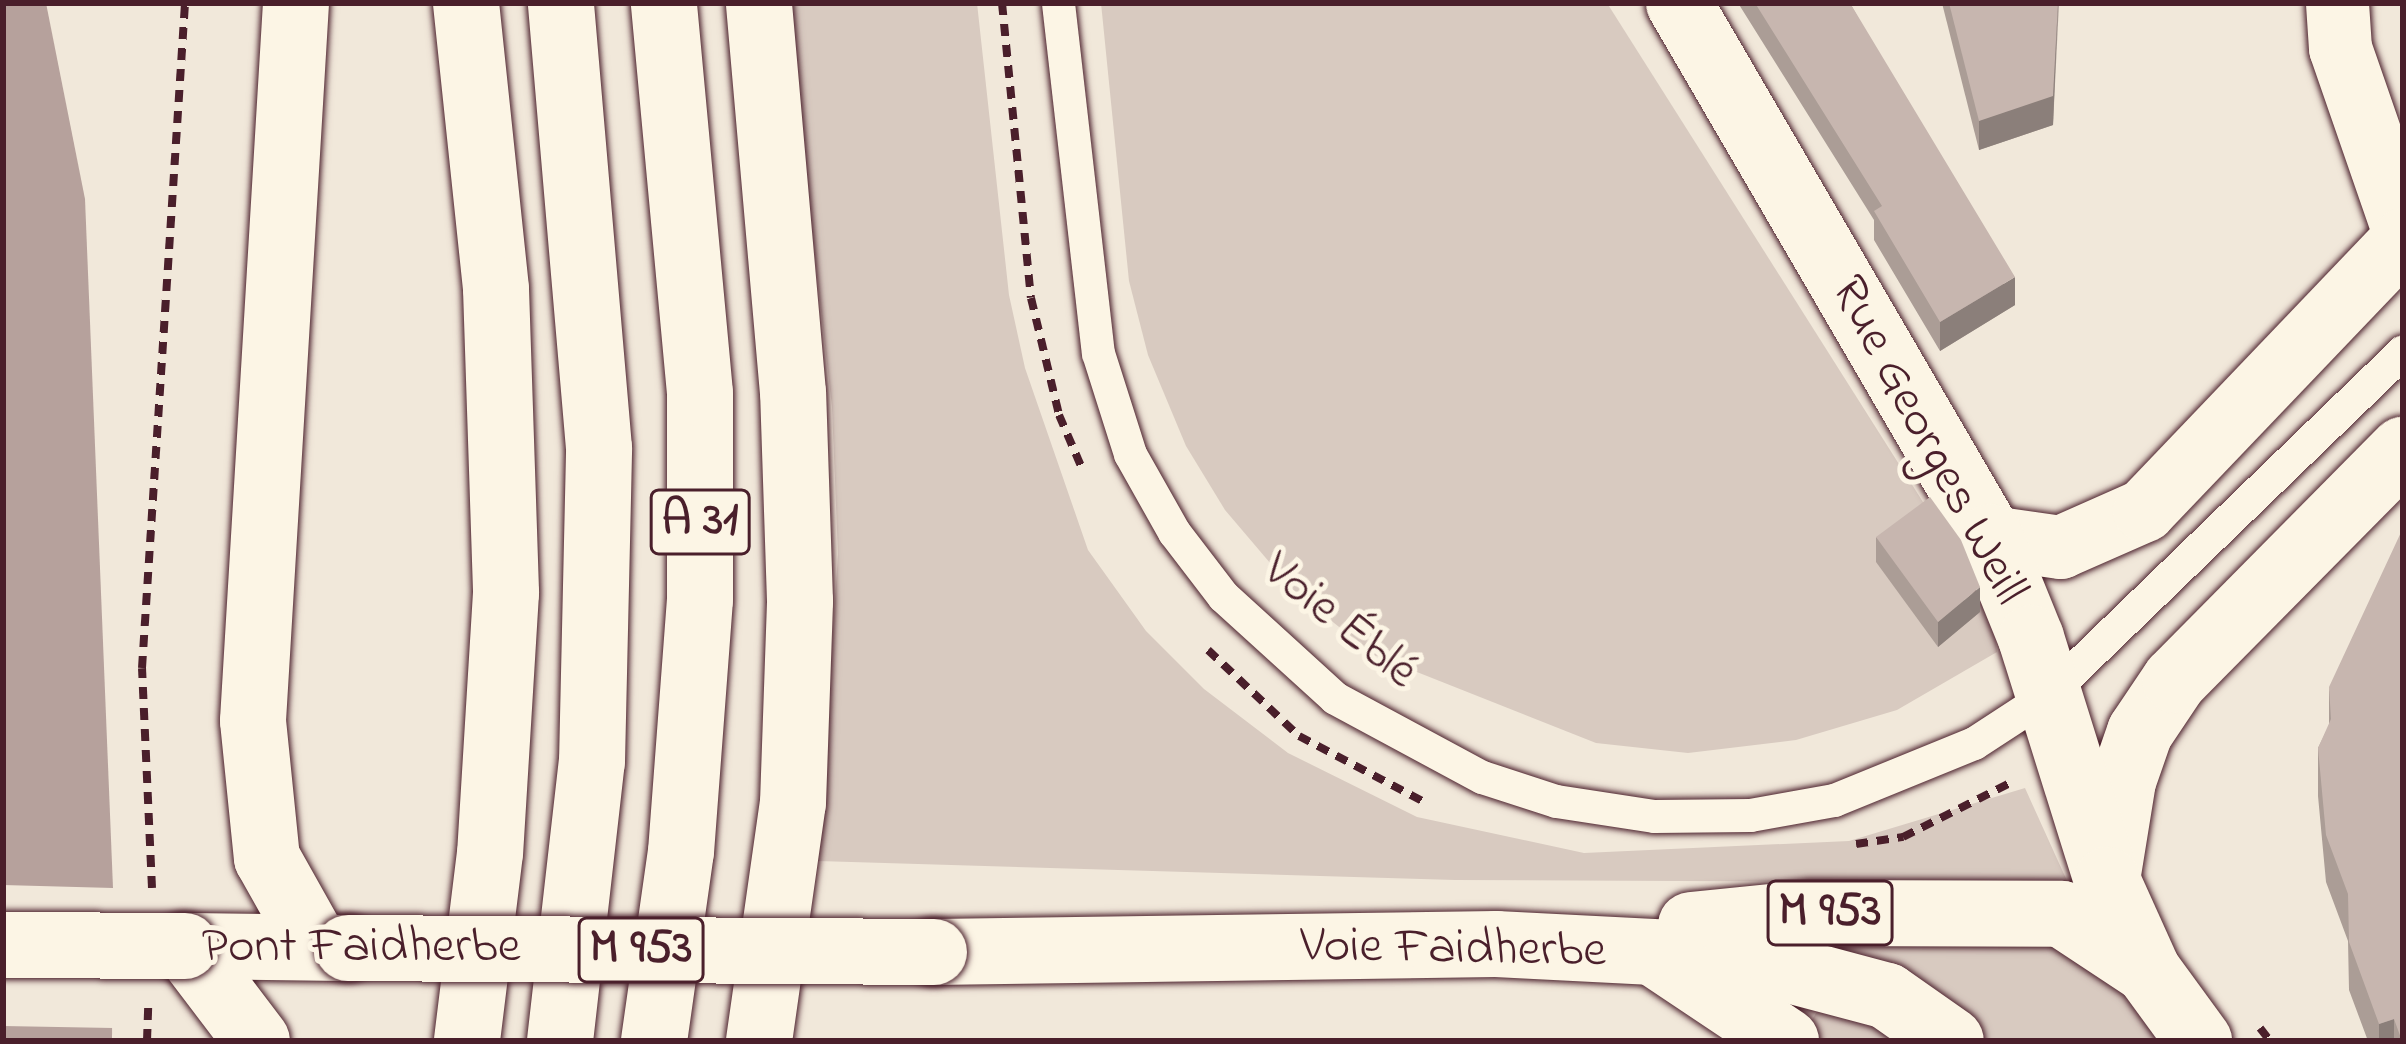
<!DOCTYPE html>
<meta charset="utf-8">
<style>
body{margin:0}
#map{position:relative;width:2406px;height:1044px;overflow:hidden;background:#f1e8da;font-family:"Indie Flower",sans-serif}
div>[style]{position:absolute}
.green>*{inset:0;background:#d8cac0}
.water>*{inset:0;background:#b6a19c}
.pier>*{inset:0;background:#f1e8da}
.path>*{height:8px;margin-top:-4px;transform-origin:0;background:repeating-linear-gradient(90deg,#4a1f2b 0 12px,transparent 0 21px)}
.roads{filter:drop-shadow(0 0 3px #4a1f2b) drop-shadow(0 0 3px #4a1f2b)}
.service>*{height:33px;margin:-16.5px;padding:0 16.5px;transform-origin:16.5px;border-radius:16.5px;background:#fcf5e5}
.minor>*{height:63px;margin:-31.5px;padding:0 31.5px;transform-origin:31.5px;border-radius:31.5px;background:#fcf5e5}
.tertiary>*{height:66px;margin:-33px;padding:0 33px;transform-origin:33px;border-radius:33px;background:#fcf5e5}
.secondary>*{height:66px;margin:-33px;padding:0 33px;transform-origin:33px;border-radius:33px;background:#fcf5e5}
.primary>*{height:66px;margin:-33px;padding:0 33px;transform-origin:33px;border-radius:33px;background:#fcf5e5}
.motorway>*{height:66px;margin:-33px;padding:0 33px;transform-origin:33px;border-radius:33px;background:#fcf5e5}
.bridges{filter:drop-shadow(0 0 3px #4a1f2b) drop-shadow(0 0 3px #4a1f2b)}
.primary-bridge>*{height:66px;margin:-33px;padding:0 33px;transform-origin:33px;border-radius:33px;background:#fcf5e5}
.wall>*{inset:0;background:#ab9d96}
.shaded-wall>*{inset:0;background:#8b7f7a}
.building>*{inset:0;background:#c7b6af}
span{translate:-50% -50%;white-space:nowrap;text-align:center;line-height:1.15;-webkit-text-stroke:10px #fcf5e5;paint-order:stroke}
.shield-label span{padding:3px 9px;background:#fcf5e5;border:3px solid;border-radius:9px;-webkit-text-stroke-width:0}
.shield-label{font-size:48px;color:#4a1f2b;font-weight:700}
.street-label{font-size:51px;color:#4a1f2b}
.frame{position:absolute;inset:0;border:6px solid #4a1f2b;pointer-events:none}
</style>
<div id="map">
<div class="green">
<div style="clip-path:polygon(786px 3px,977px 3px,1009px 295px,1025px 368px,1088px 550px,1146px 631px,1204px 689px,1288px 753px,1417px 817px,1584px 853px,1849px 841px,2025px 788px,2068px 883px,1455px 880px,818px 861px,838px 554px,832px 407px)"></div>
<div style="clip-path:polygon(1101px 3px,1607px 3px,1992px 611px,1997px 652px,1897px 710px,1796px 740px,1688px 753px,1596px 743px,1374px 655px,1293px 590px,1225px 510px,1186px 446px,1148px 355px,1129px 281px)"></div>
<div style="clip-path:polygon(1812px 913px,2062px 914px,2199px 1041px,1799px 1041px,1837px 979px)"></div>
</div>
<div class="water">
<div style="clip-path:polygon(3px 3px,46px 3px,85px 199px,113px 888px,112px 1041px,3px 1041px)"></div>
</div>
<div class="pier">
<div style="clip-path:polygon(3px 885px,113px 888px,113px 1028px,3px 1026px)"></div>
</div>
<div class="path">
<div style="left:1002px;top:3px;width:296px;rotate:84.4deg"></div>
<div style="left:1031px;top:298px;width:120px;rotate:76.5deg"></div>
<div style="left:1059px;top:415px;width:56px;rotate:66.7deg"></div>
<div style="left:1208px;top:650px;width:125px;rotate:43.4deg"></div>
<div style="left:1299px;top:736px;width:141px;rotate:27.8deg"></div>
<div style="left:1856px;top:844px;width:48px;rotate:-8.5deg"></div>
<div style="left:1903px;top:837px;width:124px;rotate:-26.8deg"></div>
<div style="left:152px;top:888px;width:220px;rotate:-92.6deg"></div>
<div style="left:142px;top:668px;width:666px;rotate:-86.3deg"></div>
<div style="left:2260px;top:1028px;width:16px;rotate:52deg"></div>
<div style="left:147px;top:1041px;width:36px;rotate:-88deg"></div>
</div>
<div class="roads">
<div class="service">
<div style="left:1058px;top:3px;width:352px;rotate:83.5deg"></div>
<div style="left:1098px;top:353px;width:106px;rotate:72.4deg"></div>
<div style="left:1130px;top:454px;width:90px;rotate:60.6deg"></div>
<div style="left:1174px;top:532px;width:81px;rotate:52.6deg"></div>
<div style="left:1223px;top:596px;width:151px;rotate:42.3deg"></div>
<div style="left:1335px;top:698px;width:167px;rotate:28.3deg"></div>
<div style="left:1482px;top:777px;width:78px;rotate:18deg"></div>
<div style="left:1556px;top:801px;width:99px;rotate:8.7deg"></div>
<div style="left:1654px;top:816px;width:96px;rotate:-0.6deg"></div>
<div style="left:1750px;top:815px;width:85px;rotate:-10.1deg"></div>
<div style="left:1834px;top:800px;width:151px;rotate:-22.2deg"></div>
<div style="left:1974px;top:743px;width:86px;rotate:-33.1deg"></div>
<div style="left:2046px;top:696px;width:496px;rotate:-44deg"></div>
</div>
<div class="minor">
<div style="left:2337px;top:3px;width:45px;rotate:86.2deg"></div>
<div style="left:2340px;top:48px;width:193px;rotate:70.9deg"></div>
<div style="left:1990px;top:537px;width:71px;rotate:8.1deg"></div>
<div style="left:2060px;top:547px;width:92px;rotate:-23.8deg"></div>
<div style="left:2144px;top:510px;width:375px;rotate:-46.3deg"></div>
</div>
<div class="tertiary">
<div style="left:2107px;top:880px;width:100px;rotate:-80.8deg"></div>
<div style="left:2123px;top:781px;width:52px;rotate:-70.9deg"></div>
<div style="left:2140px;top:732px;width:63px;rotate:-56.1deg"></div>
<div style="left:2175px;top:680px;width:324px;rotate:-45.3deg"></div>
</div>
<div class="secondary">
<div style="left:1679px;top:3px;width:618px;rotate:59.78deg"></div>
<div style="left:1990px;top:537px;width:109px;rotate:67.9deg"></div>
<div style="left:2031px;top:638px;width:254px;rotate:72.6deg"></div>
<div style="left:2107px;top:880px;width:100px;rotate:65.7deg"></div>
</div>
<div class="primary">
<div style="left:1691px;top:925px;width:122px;rotate:-5.7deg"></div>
<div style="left:1812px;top:913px;width:250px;rotate:0.2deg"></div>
<div style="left:2062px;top:914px;width:103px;rotate:33.5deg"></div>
<div style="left:2148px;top:971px;width:87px;rotate:53.9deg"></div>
<div style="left:185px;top:946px;width:163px;rotate:0.7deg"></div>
<div style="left:934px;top:952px;width:562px;rotate:-0.82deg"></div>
<div style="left:1496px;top:944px;width:241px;rotate:2.9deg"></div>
<div style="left:1737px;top:956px;width:155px;rotate:14.9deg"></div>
<div style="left:1887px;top:996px;width:78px;rotate:35.1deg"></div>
</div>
<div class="motorway">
<div style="left:296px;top:3px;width:719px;rotate:93.43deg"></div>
<div style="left:253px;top:721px;width:138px;rotate:84.2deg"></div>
<div style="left:267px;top:858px;width:102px;rotate:60.7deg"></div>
<div style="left:466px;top:3px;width:288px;rotate:84deg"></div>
<div style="left:496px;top:289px;width:304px;rotate:88.1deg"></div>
<div style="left:506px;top:593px;width:260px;rotate:93.5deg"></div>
<div style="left:490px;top:853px;width:189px;rotate:97deg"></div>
<div style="left:185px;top:946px;width:119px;rotate:52.8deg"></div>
<div style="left:1659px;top:956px;width:153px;rotate:33.8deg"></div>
<div style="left:560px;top:1041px;width:281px;rotate:-83.5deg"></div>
<div style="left:592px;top:762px;width:314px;rotate:-88.7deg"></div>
<div style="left:599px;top:448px;width:447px;rotate:-94.9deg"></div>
<div style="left:654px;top:1041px;width:191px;rotate:-81.9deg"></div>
<div style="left:681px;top:852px;width:253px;rotate:-85.7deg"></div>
<div style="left:700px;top:600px;width:207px;rotate:-90deg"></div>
<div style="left:700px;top:393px;width:392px;rotate:-95.3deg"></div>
<div style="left:759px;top:1041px;width:240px;rotate:-81.9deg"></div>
<div style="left:793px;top:803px;width:202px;rotate:-88deg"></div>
<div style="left:800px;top:601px;width:208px;rotate:-91.9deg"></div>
<div style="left:793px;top:393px;width:391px;rotate:-95deg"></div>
</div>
</div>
<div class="bridges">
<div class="primary-bridge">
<div style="left:3px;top:945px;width:182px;rotate:0.3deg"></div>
<div style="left:348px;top:948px;width:586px;rotate:0.39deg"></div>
</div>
</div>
<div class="wall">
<div style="clip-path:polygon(1738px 3px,1850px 3px,2015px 305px,1940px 351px,1874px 240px,1874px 220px)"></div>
<div style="clip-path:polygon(1942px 3px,2059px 3px,2053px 125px,1979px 150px)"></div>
<div style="clip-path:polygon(1876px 537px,1980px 612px,1938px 647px,1876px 562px)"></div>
<div style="clip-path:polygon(2329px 687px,2403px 1041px,2368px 1041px,2349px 990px,2348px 941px,2326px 882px,2318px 796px,2318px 748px,2329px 726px)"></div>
</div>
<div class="shaded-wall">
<div style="clip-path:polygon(2058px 3px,2053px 125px,1979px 150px,1979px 121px)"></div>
<div style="clip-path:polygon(2015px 277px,2015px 305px,1940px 351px,1940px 322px)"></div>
<div style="clip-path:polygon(1980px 587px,1980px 612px,1938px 647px,1938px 622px)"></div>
<div style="clip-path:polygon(2394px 1019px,2394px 1041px,2379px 1041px,2379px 1024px)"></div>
</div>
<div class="building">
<div style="clip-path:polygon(1755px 3px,1850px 3px,2015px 277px,1940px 322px,1874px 211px,1882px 206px)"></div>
<div style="clip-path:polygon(1949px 3px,2058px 3px,2053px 96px,1979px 121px)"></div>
<div style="clip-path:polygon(1930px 497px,1961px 540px,1980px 587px,1938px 622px,1876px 537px)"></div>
<div style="clip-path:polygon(2403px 528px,2403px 1041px,2402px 1041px,2394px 1019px,2379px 1024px,2349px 942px,2348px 894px,2326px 835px,2318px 748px,2331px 719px,2329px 687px)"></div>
</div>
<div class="shield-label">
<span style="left:700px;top:522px">A 31</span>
<span style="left:1830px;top:913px">M 953</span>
<span style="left:641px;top:950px">M 953</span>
</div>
<div class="street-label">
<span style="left:1927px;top:441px;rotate:62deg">Rue Georges Weill</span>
<span style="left:1339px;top:622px;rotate:39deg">Voie Éblé</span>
<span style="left:361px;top:948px">Pont Faidherbe</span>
<span style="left:1453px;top:950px;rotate:1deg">Voie Faidherbe</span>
</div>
<div class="frame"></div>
</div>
